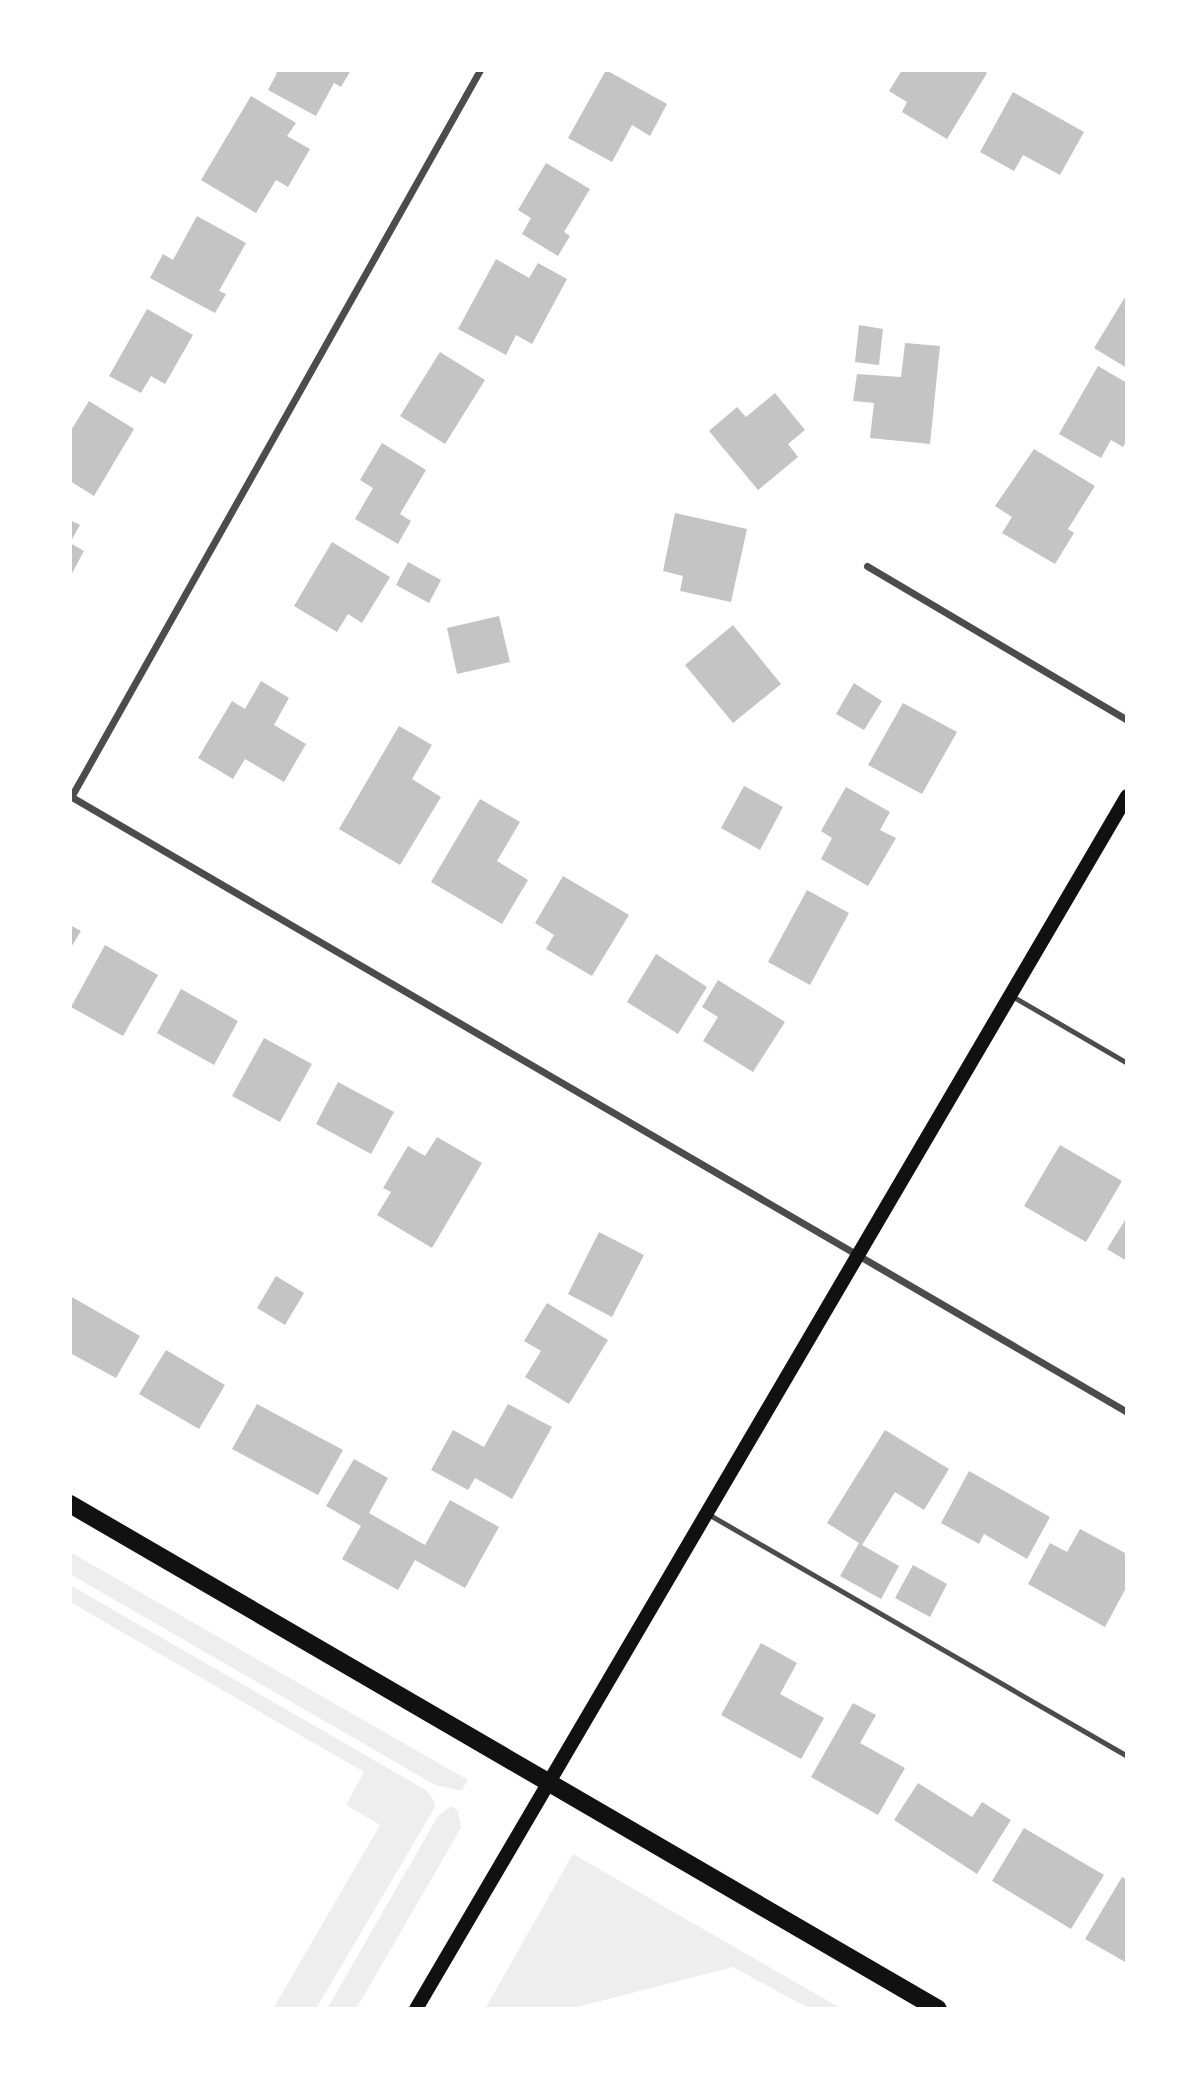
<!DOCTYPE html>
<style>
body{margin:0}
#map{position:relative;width:1197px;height:2079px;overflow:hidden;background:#fff;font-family:"Fira Sans Condensed",sans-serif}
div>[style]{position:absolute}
.green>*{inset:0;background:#eee}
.building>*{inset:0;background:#c4c4c4}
.service>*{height:5px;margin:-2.5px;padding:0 2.5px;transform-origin:2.5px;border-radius:2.5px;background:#4c4c4c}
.minor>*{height:7px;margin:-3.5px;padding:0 3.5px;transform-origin:3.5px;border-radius:3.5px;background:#4c4c4c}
.secondary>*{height:14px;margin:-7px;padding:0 7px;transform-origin:7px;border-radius:7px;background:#111}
.primary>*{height:18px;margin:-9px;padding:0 9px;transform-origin:9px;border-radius:9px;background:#111}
span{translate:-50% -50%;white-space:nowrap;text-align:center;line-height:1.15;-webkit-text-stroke:5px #fff;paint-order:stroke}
.frame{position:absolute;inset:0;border:72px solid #fff;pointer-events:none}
</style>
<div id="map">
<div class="green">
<div style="clip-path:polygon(70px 1552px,468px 1780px,461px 1791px,435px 1785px,70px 1574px)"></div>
<div style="clip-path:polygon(70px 1585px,426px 1790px,434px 1801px,435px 1807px,316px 2009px,273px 2009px,380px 1825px,346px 1805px,364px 1772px,70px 1602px)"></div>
<div style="clip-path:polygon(451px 1806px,458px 1811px,461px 1828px,356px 2009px,327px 2009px,438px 1816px)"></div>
<div style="clip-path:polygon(573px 1854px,842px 2009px,810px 2009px,733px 1967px,569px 2009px,485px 2009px)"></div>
</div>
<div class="building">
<div style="clip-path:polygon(272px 70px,351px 70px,341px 87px,334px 83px,316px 116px,268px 90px,277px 73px)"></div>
<div style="clip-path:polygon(606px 70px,667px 104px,650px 136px,632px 125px,612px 162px,568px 138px)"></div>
<div style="clip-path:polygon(902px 70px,983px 70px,987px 73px,947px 139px,902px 112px,907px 102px,889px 91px)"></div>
<div style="clip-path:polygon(1013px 92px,1084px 132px,1060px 175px,1023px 155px,1014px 171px,980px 152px)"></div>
<div style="clip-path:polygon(251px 96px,296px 123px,287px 136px,310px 149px,288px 187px,276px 180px,256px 213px,201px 180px)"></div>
<div style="clip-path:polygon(546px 163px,590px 189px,564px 232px,570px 236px,558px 256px,522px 234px,531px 218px,518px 210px)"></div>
<div style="clip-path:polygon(197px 216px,246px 243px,219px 291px,226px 294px,215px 313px,150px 278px,163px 254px,173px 260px)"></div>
<div style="clip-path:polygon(496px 259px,529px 278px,538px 263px,567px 279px,532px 344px,516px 335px,506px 355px,458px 329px)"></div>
<div style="clip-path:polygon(1127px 294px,1127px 368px,1094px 348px)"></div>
<div style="clip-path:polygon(147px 309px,193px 335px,165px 384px,151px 376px,141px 393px,109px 376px)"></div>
<div style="clip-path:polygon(859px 325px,883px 329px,879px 365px,855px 362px)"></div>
<div style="clip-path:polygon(905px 343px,940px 346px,930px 444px,870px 438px,874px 403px,853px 401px,857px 374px,901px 377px)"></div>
<div style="clip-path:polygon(440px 352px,485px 380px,445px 444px,400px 416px)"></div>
<div style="clip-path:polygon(1098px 366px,1127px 383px,1127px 440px,1123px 447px,1111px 440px,1101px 458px,1059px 434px)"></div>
<div style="clip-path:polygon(775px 393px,805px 430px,788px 444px,798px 457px,758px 490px,709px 431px,737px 407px,746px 417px)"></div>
<div style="clip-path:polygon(89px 401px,134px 429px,94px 496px,70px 481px,70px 432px)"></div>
<div style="clip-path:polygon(382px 443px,426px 470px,400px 514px,411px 521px,398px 544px,355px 519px,373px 488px,360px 480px)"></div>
<div style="clip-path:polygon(1034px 449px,1095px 486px,1068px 529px,1074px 533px,1055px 564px,1002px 533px,1012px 517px,995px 506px)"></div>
<div style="clip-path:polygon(675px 513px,747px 529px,731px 602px,680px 591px,683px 576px,663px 571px)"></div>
<div style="clip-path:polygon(70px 520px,80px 525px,70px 543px,84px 551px,70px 577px)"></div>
<div style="clip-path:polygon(332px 542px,390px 577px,362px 623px,348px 614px,337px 632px,294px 606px)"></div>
<div style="clip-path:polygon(408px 562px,441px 580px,429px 603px,396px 585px)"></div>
<div style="clip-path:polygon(499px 616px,510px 662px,457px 674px,447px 628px)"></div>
<div style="clip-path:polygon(733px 625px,781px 684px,733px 723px,685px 665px)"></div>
<div style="clip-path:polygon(261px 681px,289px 698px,274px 725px,306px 744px,284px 782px,245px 759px,233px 779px,198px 758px,232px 701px,245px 709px)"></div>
<div style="clip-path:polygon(854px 683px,882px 701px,864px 730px,836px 714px)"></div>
<div style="clip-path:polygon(903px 703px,957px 732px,922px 794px,868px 765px)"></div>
<div style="clip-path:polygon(399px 726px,432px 745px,412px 779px,441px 797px,400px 865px,339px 829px)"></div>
<div style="clip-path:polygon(744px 786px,783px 807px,760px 850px,721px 828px)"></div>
<div style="clip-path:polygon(846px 787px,890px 812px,880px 830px,896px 838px,868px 886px,821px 859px,832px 838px,821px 831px)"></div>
<div style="clip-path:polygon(480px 799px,520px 822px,497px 861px,528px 880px,502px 924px,431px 882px)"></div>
<div style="clip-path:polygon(563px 876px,629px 915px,592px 976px,546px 949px,554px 935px,535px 923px)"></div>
<div style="clip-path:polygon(807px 890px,849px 913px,810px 985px,768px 962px)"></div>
<div style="clip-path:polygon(70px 925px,81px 931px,70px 949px)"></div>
<div style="clip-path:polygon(105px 945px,158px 975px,123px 1036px,71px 1007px)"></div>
<div style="clip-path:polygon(656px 954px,707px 987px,678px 1034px,627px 1002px)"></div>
<div style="clip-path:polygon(718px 980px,785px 1022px,753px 1072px,703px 1041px,718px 1017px,702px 1007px)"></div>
<div style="clip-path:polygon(181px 989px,238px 1021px,214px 1065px,157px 1033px)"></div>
<div style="clip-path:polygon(264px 1038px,312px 1064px,280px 1122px,232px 1096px)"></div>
<div style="clip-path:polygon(338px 1082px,394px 1112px,371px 1154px,316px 1124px)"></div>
<div style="clip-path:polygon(437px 1137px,482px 1163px,432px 1248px,377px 1215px,391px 1192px,383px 1188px,408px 1146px,425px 1156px)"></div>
<div style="clip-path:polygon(1060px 1145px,1122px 1181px,1086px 1242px,1024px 1206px)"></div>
<div style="clip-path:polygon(1127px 1217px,1127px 1261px,1107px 1249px)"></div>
<div style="clip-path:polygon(599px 1232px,644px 1255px,612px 1317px,568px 1294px)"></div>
<div style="clip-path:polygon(276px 1276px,304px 1293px,285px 1325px,257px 1308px)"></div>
<div style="clip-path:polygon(70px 1296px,140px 1336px,116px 1378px,70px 1353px)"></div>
<div style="clip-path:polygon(547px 1303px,608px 1340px,569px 1404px,525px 1377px,541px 1351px,524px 1341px)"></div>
<div style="clip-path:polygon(166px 1350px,225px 1385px,199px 1429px,139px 1394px)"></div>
<div style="clip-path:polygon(257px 1404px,343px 1450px,318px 1495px,232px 1449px)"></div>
<div style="clip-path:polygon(508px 1404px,552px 1427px,512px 1499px,475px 1478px,468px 1490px,431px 1470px,453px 1430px,484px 1447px)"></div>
<div style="clip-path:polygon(885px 1430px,949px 1469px,924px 1510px,895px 1492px,862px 1545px,899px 1566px,881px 1599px,840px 1576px,859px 1543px,827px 1523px)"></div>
<div style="clip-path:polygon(354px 1459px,388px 1478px,369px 1513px,425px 1545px,450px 1500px,499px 1527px,465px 1588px,415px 1560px,398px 1590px,342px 1559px,361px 1526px,326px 1506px)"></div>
<div style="clip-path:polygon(969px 1471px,1050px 1517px,1027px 1559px,984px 1534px,979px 1544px,941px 1523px)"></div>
<div style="clip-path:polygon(1080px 1529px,1127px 1554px,1127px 1586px,1105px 1627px,1028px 1584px,1050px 1543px,1067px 1552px)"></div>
<div style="clip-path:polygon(913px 1565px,947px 1584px,930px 1617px,895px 1598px)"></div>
<div style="clip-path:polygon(761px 1643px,797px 1663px,780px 1694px,824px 1718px,801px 1759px,721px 1715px)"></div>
<div style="clip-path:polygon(853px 1703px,876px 1715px,860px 1743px,905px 1768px,878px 1815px,811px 1777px)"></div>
<div style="clip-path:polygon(918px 1783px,972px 1817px,982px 1802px,1011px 1820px,977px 1874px,894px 1820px)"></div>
<div style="clip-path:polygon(1024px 1828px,1104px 1875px,1071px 1929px,992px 1881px)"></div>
<div style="clip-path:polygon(1122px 1877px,1127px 1880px,1127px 1963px,1085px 1939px)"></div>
</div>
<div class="service">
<div style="left:1012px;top:996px;width:133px;rotate:30.2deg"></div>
<div style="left:708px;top:1514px;width:484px;rotate:30deg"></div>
</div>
<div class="minor">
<div style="left:867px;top:566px;width:302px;rotate:30.6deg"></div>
<div style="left:70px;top:796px;width:1223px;rotate:30.23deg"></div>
<div style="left:71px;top:797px;width:834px;rotate:-60.64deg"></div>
</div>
<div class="secondary">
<div style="left:416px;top:2009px;width:1406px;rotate:-59.62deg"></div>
</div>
<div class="primary">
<div style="left:70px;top:1504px;width:1004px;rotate:30.19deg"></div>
</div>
<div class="frame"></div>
</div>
